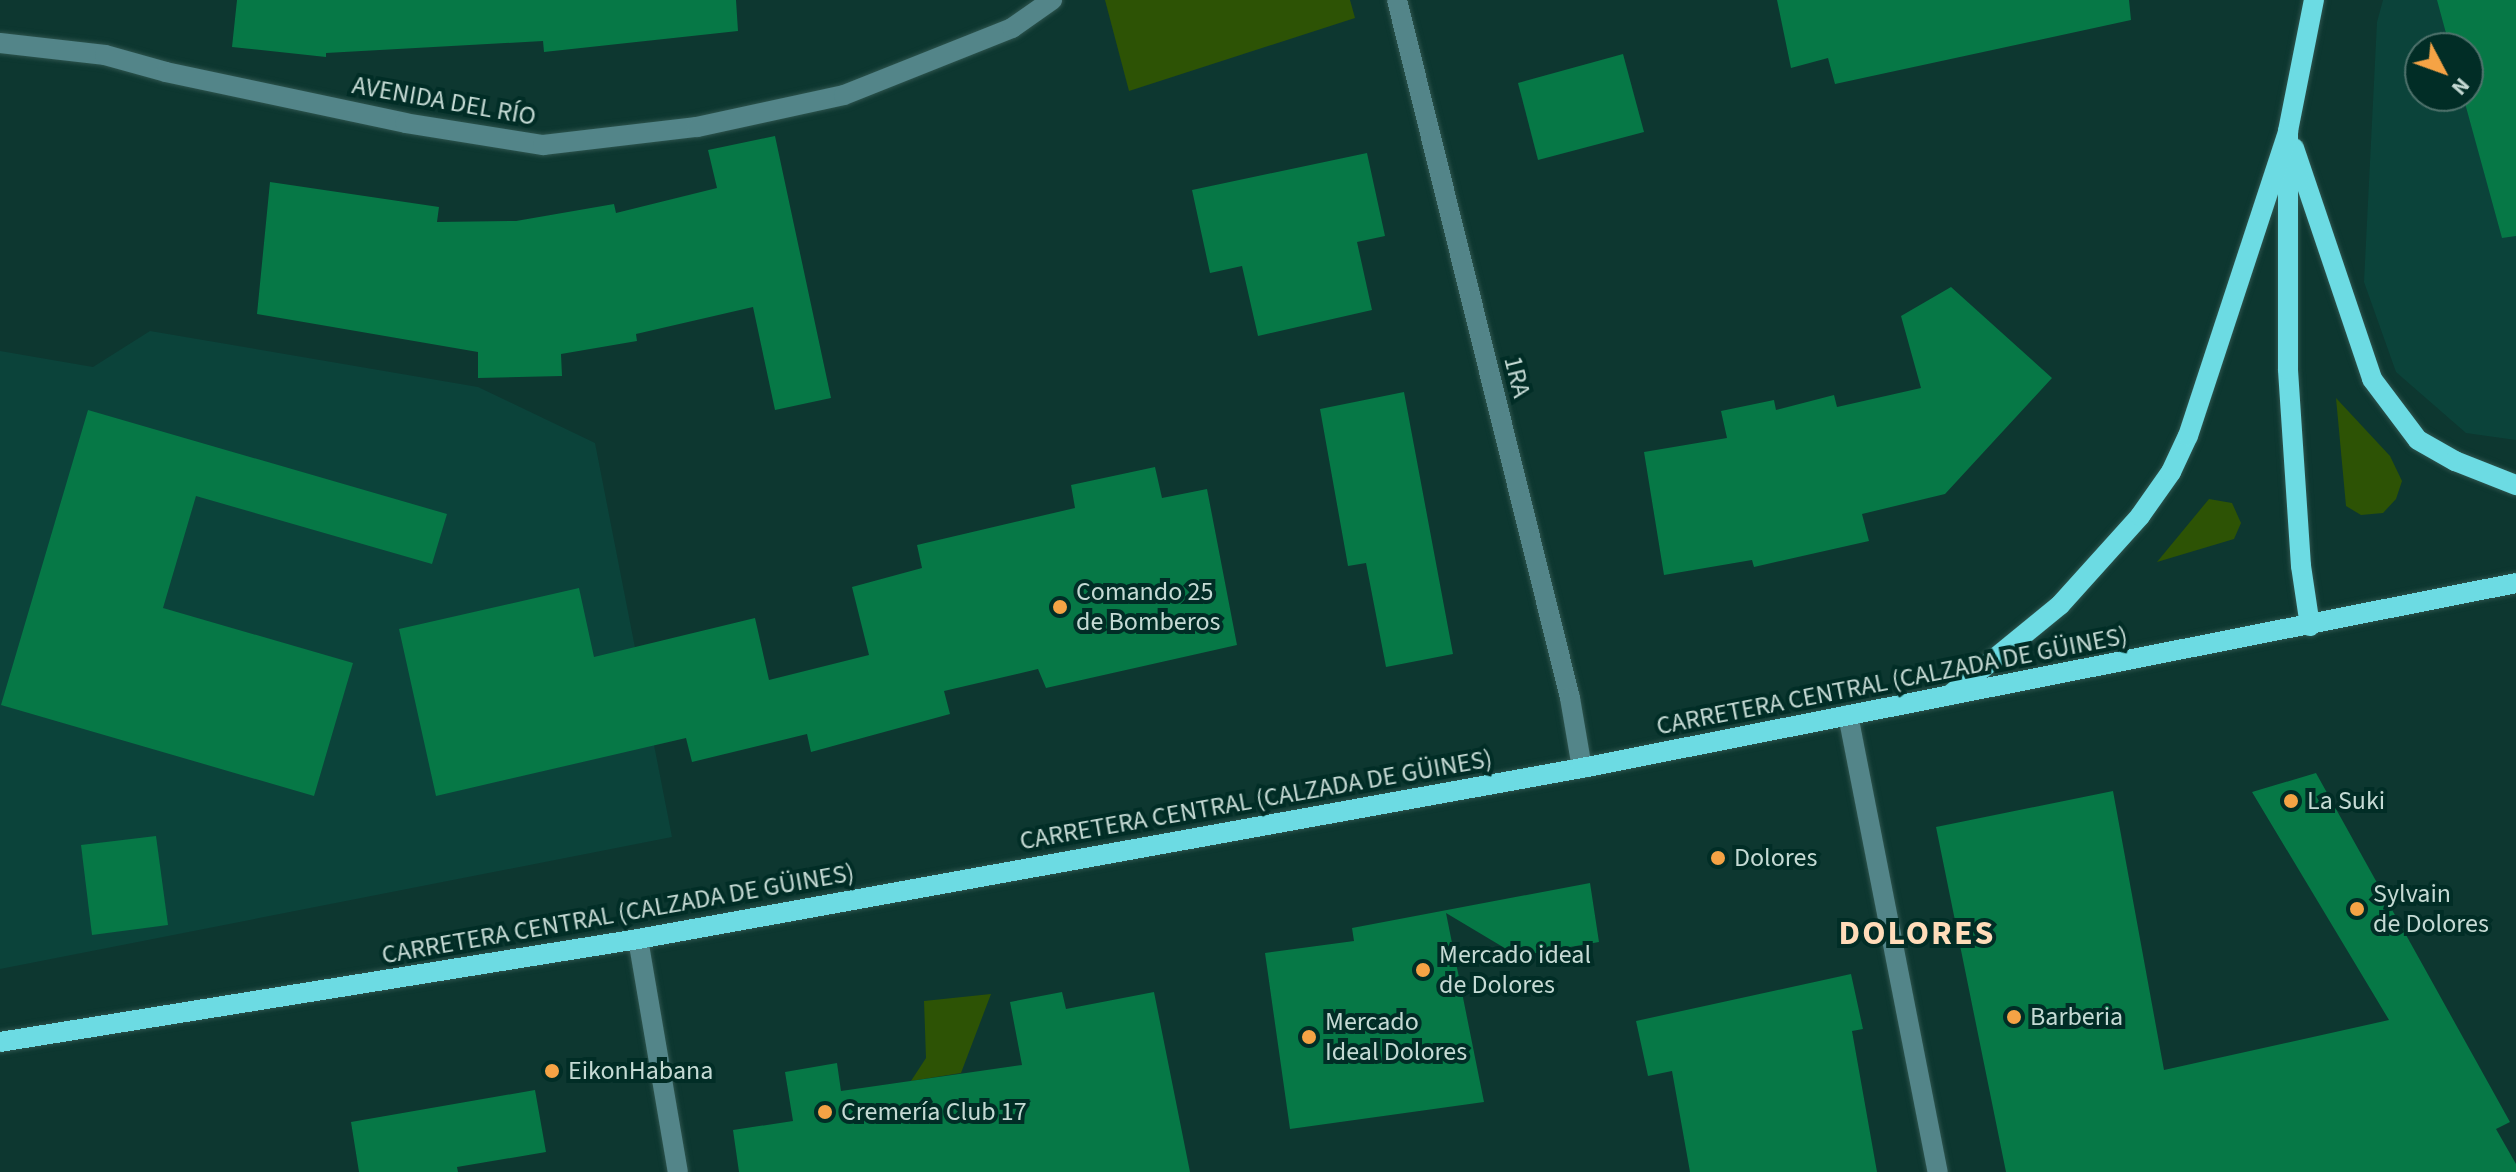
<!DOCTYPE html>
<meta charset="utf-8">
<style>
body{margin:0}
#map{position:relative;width:2516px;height:1172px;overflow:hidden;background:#0d3730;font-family:"Source Sans 3",sans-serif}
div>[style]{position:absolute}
.built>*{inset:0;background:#0b433a}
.green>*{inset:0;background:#2d5305}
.building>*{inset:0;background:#067846}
.roads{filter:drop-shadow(0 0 2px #2e544e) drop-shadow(0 0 2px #2e544e)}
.minor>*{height:20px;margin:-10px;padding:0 10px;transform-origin:10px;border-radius:10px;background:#538589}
.major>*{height:20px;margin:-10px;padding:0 10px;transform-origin:10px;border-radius:10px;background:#6cdbe3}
.dots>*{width:22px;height:22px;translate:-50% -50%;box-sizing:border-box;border:4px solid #012d26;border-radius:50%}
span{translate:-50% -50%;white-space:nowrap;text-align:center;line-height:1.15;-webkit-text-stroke:8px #012d26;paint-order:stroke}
.street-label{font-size:26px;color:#c5dad4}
.poi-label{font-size:26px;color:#c5dad4}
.left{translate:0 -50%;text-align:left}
.district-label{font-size:34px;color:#ffdcb9;font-weight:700;letter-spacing:2px}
.north{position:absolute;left:2404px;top:32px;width:80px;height:80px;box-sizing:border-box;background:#012d26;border:2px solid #4f726c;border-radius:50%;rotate:131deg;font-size:22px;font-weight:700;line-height:32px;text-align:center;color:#c5dad4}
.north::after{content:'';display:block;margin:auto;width:28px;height:36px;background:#f5a345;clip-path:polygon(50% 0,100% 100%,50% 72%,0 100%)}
</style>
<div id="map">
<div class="built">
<div style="clip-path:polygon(evenodd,2383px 0,2516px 0,2516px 440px,2466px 433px,2396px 372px,2364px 282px,2377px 22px,2383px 0,2420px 48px,2468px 48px,2468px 96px,2420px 96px,2420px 48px)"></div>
<div style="clip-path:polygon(150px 331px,478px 387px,595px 443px,672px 837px,0 969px,0 351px,93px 367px)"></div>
</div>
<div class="green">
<div style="clip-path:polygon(1105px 0,1350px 0,1355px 18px,1129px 91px)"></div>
<div style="clip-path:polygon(2336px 398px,2390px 456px,2402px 481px,2396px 499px,2383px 513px,2361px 515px,2346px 506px)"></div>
<div style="clip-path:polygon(2209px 499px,2232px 503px,2241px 523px,2234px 539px,2157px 562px)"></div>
<div style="clip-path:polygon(991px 994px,961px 1073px,911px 1081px,926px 1058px,924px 1001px)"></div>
</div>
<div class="building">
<div style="clip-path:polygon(237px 0,736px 0,738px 31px,544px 52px,543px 41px,326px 53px,326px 57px,232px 47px)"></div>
<div style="clip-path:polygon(1777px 0,2129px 0,2131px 20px,1835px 84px,1828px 58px,1791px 68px)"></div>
<div style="clip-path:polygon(2437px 0,2516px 0,2516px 236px,2502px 238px,2463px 96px,2468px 96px,2468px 48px,2450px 48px)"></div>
<div style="clip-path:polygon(1623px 54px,1644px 132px,1538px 160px,1518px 83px)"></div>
<div style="clip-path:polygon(775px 136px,831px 398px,775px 410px,753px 307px,636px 334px,637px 341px,561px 354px,562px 376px,478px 378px,478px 352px,257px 314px,270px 182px,439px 207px,437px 222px,516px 221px,614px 204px,616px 213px,717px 188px,708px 150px)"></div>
<div style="clip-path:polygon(1367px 153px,1385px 236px,1357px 242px,1372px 310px,1258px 336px,1242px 266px,1210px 273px,1192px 190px)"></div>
<div style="clip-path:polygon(1951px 287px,2052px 378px,1945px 494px,1862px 514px,1869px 541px,1754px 567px,1752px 560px,1664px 575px,1644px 452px,1727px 438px,1721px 411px,1774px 400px,1776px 410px,1834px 395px,1837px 407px,1921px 388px,1901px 316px)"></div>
<div style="clip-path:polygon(1404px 392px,1453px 654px,1386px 667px,1366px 563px,1348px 566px,1320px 409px)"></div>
<div style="clip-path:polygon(88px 410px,447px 514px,432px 564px,196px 496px,163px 608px,353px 663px,314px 796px,1px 705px)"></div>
<div style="clip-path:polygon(1155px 467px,1162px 498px,1207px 489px,1237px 645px,1046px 688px,1038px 669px,944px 691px,950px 714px,811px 752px,807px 734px,692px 762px,686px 738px,436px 796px,399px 629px,579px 588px,594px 657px,755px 618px,769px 680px,869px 655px,852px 587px,922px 568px,917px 545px,1075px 508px,1071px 485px)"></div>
<div style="clip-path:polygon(2316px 773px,2510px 1122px,2496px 1129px,2516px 1164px,2516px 1172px,2006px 1172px,1936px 827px,2113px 791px,2164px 1070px,2389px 1020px,2252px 792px)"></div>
<div style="clip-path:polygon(156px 836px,168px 925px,92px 935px,81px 845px)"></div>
<div style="clip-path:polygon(1590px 883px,1599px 942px,1518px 956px,1446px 913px,1484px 1102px,1290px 1129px,1265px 953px,1354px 941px,1352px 928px)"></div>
<div style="clip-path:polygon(1851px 974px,1863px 1029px,1852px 1031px,1877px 1172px,1690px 1172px,1672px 1071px,1648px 1076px,1636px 1021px)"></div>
<div style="clip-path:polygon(1062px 992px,1066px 1009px,1154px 992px,1190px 1172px,739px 1172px,733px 1130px,793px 1121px,785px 1072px,837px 1063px,841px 1091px,1022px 1065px,1010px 1002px)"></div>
<div style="clip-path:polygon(535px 1090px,546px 1152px,457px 1167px,458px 1172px,359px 1172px,351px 1122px)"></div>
</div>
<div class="roads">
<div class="minor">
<div style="left:1397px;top:0;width:719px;rotate:76.08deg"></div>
<div style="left:1570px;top:698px;width:71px;rotate:80.3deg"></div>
<div style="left:0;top:43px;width:106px;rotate:6.5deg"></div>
<div style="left:105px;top:55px;width:63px;rotate:15.6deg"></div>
<div style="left:166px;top:72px;width:244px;rotate:12deg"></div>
<div style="left:405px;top:123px;width:140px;rotate:9.1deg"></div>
<div style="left:543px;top:145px;width:155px;rotate:-6.7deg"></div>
<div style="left:697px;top:127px;width:150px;rotate:-12.3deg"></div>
<div style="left:844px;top:95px;width:181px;rotate:-21.7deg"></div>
<div style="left:1012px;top:28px;width:49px;rotate:-35deg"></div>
<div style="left:1848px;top:715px;width:466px;rotate:78.9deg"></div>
<div style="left:638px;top:939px;width:236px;rotate:80.3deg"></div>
</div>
<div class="major">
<div style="left:2294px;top:148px;width:244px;rotate:71.3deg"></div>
<div style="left:2372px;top:379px;width:76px;rotate:53deg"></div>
<div style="left:2418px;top:440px;width:43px;rotate:29.6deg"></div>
<div style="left:2455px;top:461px;width:66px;rotate:21.5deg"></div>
<div style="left:2310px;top:626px;width:61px;rotate:-98.5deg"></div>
<div style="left:2301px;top:566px;width:197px;rotate:-93.8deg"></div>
<div style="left:2288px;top:369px;width:238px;rotate:-90deg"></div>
<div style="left:2288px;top:131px;width:134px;rotate:-78.8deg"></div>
<div style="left:1950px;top:695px;width:142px;rotate:-39.3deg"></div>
<div style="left:2060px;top:605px;width:120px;rotate:-48deg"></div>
<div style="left:2140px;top:516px;width:54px;rotate:-54.8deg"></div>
<div style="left:2171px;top:472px;width:40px;rotate:-65deg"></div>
<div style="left:2188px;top:436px;width:321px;rotate:-71.8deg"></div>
<div style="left:0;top:1042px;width:646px;rotate:-9.17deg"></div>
<div style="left:638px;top:939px;width:959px;rotate:-10.27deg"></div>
<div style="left:1582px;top:768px;width:952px;rotate:-11.2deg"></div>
</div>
</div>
<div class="dots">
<div style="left:1060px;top:607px;background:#f5a345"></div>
<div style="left:2291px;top:801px;background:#f5a345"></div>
<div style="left:1718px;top:858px;background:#f5a345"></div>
<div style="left:2357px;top:909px;background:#f5a345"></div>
<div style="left:1423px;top:970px;background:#f5a345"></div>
<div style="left:2014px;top:1017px;background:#f5a345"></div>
<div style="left:1309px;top:1037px;background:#f5a345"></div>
<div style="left:552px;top:1071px;background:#f5a345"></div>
<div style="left:825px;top:1112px;background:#f5a345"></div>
</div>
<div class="street-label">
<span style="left:444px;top:101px;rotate:10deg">AVENIDA DEL RÍO</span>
<span style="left:1517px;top:377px;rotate:76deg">1RA</span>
<span style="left:1892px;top:681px;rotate:-11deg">CARRETERA CENTRAL (CALZADA DE GÜINES)</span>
<span style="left:1256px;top:800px;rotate:-10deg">CARRETERA CENTRAL (CALZADA DE GÜINES)</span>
<span style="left:618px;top:914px;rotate:-10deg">CARRETERA CENTRAL (CALZADA DE GÜINES)</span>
</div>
<div class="poi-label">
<span class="left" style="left:1076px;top:607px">Comando 25<br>de Bomberos</span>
<span class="left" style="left:2307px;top:801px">La Suki</span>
<span class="left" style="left:1734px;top:858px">Dolores</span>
<span class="left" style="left:2373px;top:909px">Sylvain<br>de Dolores</span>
<span class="left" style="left:1439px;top:970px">Mercado ideal<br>de Dolores</span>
<span class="left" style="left:2030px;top:1017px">Barberia</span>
<span class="left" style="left:1325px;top:1037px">Mercado<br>Ideal Dolores</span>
<span class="left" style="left:568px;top:1071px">EikonHabana</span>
<span class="left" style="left:841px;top:1112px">Cremería Club 17</span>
</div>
<div class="district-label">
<span style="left:1917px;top:934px">DOLORES</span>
</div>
<div class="north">N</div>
</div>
